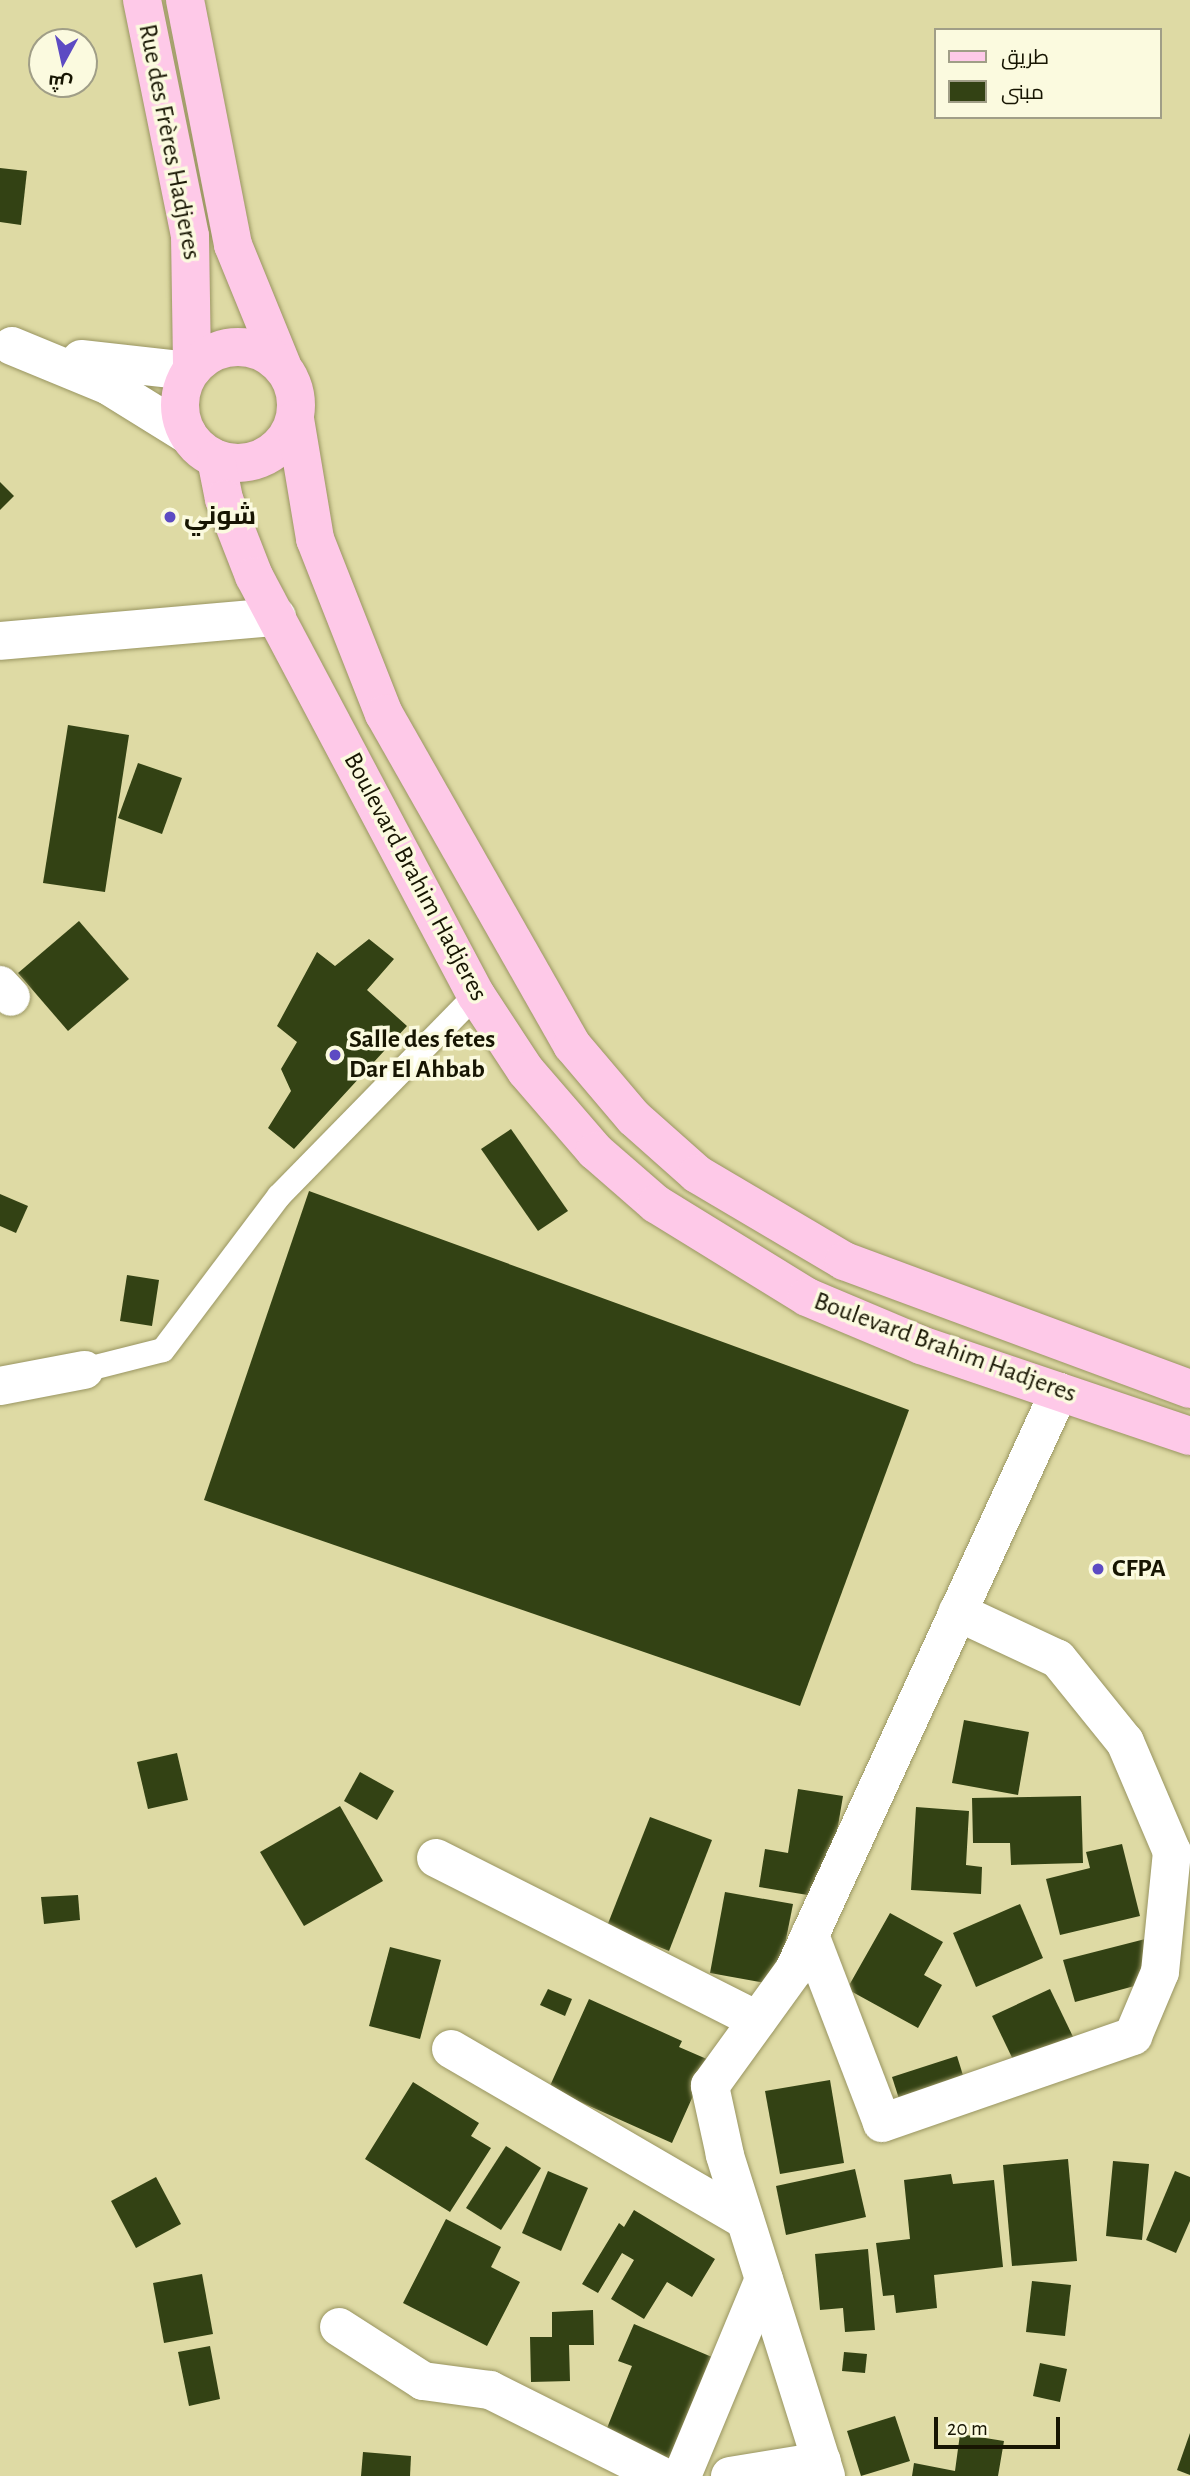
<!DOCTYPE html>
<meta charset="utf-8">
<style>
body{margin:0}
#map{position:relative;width:1190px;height:2476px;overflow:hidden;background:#dedaa4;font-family:"Alegreya Sans",Cairo,sans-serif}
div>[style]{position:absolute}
.building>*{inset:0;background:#334214}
.roads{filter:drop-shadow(0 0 2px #999561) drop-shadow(0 0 2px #999561)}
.service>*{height:24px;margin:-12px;padding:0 12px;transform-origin:12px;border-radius:12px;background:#fff}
.minor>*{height:38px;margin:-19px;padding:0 19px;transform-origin:19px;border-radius:19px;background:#fff}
.secondary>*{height:38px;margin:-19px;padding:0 19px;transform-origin:19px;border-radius:19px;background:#fff}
.primary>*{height:38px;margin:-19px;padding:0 19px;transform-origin:19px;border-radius:19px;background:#fec9e8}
.primary>.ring{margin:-19px;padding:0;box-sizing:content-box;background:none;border:38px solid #fec9e8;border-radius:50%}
.dots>*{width:19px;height:19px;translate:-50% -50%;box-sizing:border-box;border:4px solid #fbfadf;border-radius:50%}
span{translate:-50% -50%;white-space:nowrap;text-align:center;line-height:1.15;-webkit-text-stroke:7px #fbfadf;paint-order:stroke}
.street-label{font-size:26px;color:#171502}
.poi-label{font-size:26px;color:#171502;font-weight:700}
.left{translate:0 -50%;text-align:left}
.legend{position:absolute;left:934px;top:28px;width:228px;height:91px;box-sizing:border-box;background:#fbfadf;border:2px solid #a09e87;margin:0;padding:9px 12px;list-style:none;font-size:21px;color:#171502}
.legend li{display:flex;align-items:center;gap:14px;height:35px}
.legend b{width:35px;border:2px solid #a09e87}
.north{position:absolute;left:28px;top:28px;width:70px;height:70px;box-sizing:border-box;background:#fbfadf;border:2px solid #a09e87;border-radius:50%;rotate:188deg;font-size:19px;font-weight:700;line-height:28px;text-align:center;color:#171502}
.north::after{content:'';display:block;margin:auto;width:24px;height:32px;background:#5d4bc3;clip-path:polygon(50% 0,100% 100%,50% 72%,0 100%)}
.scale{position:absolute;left:934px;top:2417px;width:126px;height:32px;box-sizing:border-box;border:4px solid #171502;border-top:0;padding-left:9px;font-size:21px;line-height:24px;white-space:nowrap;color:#171502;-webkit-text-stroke:5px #fbfadf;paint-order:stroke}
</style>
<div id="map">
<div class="building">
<div style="clip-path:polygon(0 168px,27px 171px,21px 225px,0 222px)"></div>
<div style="clip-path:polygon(0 482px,14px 496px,0 510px)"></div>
<div style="clip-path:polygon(68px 725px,129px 735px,105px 892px,43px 883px)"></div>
<div style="clip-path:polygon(138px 763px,182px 778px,162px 834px,118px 818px)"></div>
<div style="clip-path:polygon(79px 921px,129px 979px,68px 1031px,18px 973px)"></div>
<div style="clip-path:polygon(369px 939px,394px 959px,367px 990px,407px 1026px,294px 1149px,268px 1128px,291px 1091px,281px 1069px,297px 1042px,277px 1026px,317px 952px,335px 966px)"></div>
<div style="clip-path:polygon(511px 1129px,568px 1211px,538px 1231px,481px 1149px)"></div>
<div style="clip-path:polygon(309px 1191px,909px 1410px,800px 1706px,204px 1500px)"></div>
<div style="clip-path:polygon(0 1194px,28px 1206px,16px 1233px,0 1226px)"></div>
<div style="clip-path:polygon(127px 1275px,159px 1280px,152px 1326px,120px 1321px)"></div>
<div style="clip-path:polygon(964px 1720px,1029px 1732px,1018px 1795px,952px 1783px)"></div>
<div style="clip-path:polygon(177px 1753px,188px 1800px,148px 1809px,137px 1762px)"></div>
<div style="clip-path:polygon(360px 1772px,394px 1791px,377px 1820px,344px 1801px)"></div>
<div style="clip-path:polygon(798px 1789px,843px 1796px,826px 1898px,759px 1887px,765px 1849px,788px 1853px)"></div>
<div style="clip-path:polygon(1081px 1796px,1083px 1863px,1011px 1865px,1010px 1843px,973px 1843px,972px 1798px)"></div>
<div style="clip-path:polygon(340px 1806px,383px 1881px,304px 1926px,260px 1852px)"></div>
<div style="clip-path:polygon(916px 1807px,969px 1811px,966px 1865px,982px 1867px,981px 1894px,911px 1890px)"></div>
<div style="clip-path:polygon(650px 1817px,712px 1840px,669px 1951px,607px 1926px)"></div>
<div style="clip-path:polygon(1122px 1844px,1140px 1916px,1060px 1935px,1046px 1879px,1090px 1868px,1086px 1852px)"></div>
<div style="clip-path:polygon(725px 1892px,793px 1904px,777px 1985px,710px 1973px)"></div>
<div style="clip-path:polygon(78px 1895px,80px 1920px,44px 1924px,41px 1897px)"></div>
<div style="clip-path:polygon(1020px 1904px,1043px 1958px,976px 1987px,953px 1933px)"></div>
<div style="clip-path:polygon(890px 1913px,943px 1942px,924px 1975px,942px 1985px,918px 2028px,847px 1989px)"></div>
<div style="clip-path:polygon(1157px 1936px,1168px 1977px,1075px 2002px,1063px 1960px)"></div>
<div style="clip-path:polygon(390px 1947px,441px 1960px,420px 2039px,369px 2026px)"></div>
<div style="clip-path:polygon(548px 1989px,572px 1999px,565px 2016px,540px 2005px)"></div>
<div style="clip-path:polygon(1050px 1989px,1077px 2045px,1019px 2072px,992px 2016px)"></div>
<div style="clip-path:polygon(589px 1999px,682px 2041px,679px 2047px,709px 2060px,672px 2143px,549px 2088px)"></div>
<div style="clip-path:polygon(957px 2056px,966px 2085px,901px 2105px,892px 2077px)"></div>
<div style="clip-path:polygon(830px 2080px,844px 2163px,780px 2174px,765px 2091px)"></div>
<div style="clip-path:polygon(413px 2082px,479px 2123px,471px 2136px,491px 2148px,450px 2212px,365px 2159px)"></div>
<div style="clip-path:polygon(506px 2146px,541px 2168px,501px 2230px,466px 2208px)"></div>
<div style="clip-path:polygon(1068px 2159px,1077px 2261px,1012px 2266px,1003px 2165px)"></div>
<div style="clip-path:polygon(1113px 2161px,1149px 2164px,1142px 2240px,1106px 2236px)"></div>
<div style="clip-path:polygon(855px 2169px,866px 2217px,786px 2235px,776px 2186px)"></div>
<div style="clip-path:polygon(548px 2171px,588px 2188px,561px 2251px,522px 2233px)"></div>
<div style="clip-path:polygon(1175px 2171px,1190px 2177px,1190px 2221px,1176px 2253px,1146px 2240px)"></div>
<div style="clip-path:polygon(951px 2174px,953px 2184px,994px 2180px,1003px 2267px,934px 2275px,937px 2308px,896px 2313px,894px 2295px,883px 2296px,876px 2243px,910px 2239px,904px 2180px)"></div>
<div style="clip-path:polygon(156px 2177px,181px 2224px,136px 2248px,111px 2201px)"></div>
<div style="clip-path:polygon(634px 2210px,715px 2259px,692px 2297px,667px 2282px,644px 2319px,611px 2299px,634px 2260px,622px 2253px,598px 2293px,582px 2284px,619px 2223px,624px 2227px)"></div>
<div style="clip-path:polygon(446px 2219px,501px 2247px,491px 2267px,520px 2282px,487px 2346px,403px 2303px)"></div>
<div style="clip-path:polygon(868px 2249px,875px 2330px,845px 2332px,843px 2308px,820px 2310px,815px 2254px)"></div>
<div style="clip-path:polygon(202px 2274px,213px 2334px,164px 2343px,153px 2283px)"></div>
<div style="clip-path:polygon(1032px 2281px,1071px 2285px,1065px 2336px,1026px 2332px)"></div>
<div style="clip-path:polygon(593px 2310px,594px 2345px,569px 2345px,570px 2381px,531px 2382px,530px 2337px,552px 2337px,552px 2312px)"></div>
<div style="clip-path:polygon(634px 2324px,719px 2360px,676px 2463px,605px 2433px,632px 2366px,618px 2361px)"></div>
<div style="clip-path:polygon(210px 2346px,220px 2399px,189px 2406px,178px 2352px)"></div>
<div style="clip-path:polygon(844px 2352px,867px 2354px,865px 2373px,842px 2371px)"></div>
<div style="clip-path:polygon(1040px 2363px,1067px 2369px,1060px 2402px,1033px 2396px)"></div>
<div style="clip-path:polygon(895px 2416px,910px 2461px,861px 2476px,847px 2431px)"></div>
<div style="clip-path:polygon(1190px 2433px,1190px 2475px,1177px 2470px)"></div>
<div style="clip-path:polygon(960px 2434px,1004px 2441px,998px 2476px,912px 2476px,914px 2463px,955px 2471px)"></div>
<div style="clip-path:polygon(363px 2452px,411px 2456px,410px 2476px,361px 2476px)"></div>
</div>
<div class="roads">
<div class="service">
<div style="left:84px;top:1370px;width:81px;rotate:-14.2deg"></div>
<div style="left:163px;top:1350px;width:193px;rotate:-53deg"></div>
<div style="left:279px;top:1196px;width:281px;rotate:-45.6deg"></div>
</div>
<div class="minor">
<div style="left:0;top:641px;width:278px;rotate:-5deg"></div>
<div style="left:0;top:985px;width:16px;rotate:47deg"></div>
<div style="left:0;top:1386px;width:86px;rotate:-10.8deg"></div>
<div style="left:436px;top:1858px;width:360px;rotate:26.8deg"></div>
<div style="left:810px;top:1935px;width:201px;rotate:69deg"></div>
<div style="left:882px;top:2123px;width:266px;rotate:-19.1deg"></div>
<div style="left:1133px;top:2036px;width:69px;rotate:-67.1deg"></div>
<div style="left:1160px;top:1972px;width:121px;rotate:-84.3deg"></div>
<div style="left:1172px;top:1852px;width:120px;rotate:-113.1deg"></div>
<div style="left:1125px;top:1742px;width:107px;rotate:-128.9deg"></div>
<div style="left:1058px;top:1659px;width:111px;rotate:-155deg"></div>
<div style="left:451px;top:2049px;width:340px;rotate:30.2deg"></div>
<div style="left:339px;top:2327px;width:100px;rotate:32.7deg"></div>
<div style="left:423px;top:2381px;width:68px;rotate:7.7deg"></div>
<div style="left:490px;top:2390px;width:192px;rotate:26.6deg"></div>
<div style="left:682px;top:2476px;width:213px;rotate:-67.4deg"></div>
<div style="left:730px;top:2476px;width:93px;rotate:-9.3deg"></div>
<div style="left:826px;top:2476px;width:337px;rotate:-107.5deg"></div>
<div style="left:725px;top:2155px;width:71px;rotate:-102.3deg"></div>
<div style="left:710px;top:2086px;width:143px;rotate:-54.1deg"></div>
<div style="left:794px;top:1970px;width:636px;rotate:-65.37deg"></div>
</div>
<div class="secondary">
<div style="left:12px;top:346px;width:105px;rotate:22.4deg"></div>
<div style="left:109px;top:386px;width:93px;rotate:31.8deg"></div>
<div style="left:81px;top:359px;width:110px;rotate:6.3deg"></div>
</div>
<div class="primary">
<div style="left:142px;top:0;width:241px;rotate:78.5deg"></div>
<div style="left:190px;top:236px;width:133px;rotate:89.1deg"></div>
<div style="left:185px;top:0;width:250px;rotate:78.9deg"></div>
<div style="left:233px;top:245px;width:130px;rotate:67.8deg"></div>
<div class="ring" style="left:180px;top:347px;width:78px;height:78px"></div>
<div style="left:295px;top:419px;width:122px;rotate:80.5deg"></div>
<div style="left:315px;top:539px;width:188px;rotate:68.5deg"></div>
<div style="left:384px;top:714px;width:381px;rotate:60.4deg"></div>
<div style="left:572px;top:1045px;width:96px;rotate:49.7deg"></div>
<div style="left:634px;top:1118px;width:84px;rotate:41.6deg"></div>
<div style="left:697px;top:1174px;width:171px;rotate:30.6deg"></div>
<div style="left:844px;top:1261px;width:369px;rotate:20.3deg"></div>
<div style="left:216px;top:459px;width:41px;rotate:78.7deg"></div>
<div style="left:224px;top:499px;width:83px;rotate:68.7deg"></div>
<div style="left:254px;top:576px;width:474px;rotate:62.1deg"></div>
<div style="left:476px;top:995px;width:91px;rotate:56.7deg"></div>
<div style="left:526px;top:1071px;width:106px;rotate:49.2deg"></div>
<div style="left:595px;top:1151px;width:81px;rotate:41deg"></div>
<div style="left:656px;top:1204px;width:177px;rotate:31.6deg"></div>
<div style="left:807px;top:1297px;width:124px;rotate:22.8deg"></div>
<div style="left:921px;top:1345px;width:284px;rotate:18.7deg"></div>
</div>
</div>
<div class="dots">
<div style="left:170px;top:517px;background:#5d4bc3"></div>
<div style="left:335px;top:1055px;background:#5d4bc3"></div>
<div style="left:1098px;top:1569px;background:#5d4bc3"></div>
</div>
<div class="street-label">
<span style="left:169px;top:142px;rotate:79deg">Rue des Frères Hadjeres</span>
<span style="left:415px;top:877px;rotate:62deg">Boulevard Brahim Hadjeres</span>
<span style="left:945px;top:1348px;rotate:20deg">Boulevard Brahim Hadjeres</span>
</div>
<div class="poi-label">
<span class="left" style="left:184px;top:517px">شوني</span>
<span class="left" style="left:349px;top:1055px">Salle des fetes<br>Dar El Ahbab</span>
<span class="left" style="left:1112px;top:1569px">CFPA</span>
</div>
<ul class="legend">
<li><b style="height:9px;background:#fec9e8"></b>طريق</li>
<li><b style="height:19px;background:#334214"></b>مبنى</li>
</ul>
<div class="north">ش</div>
<div class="scale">20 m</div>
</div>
